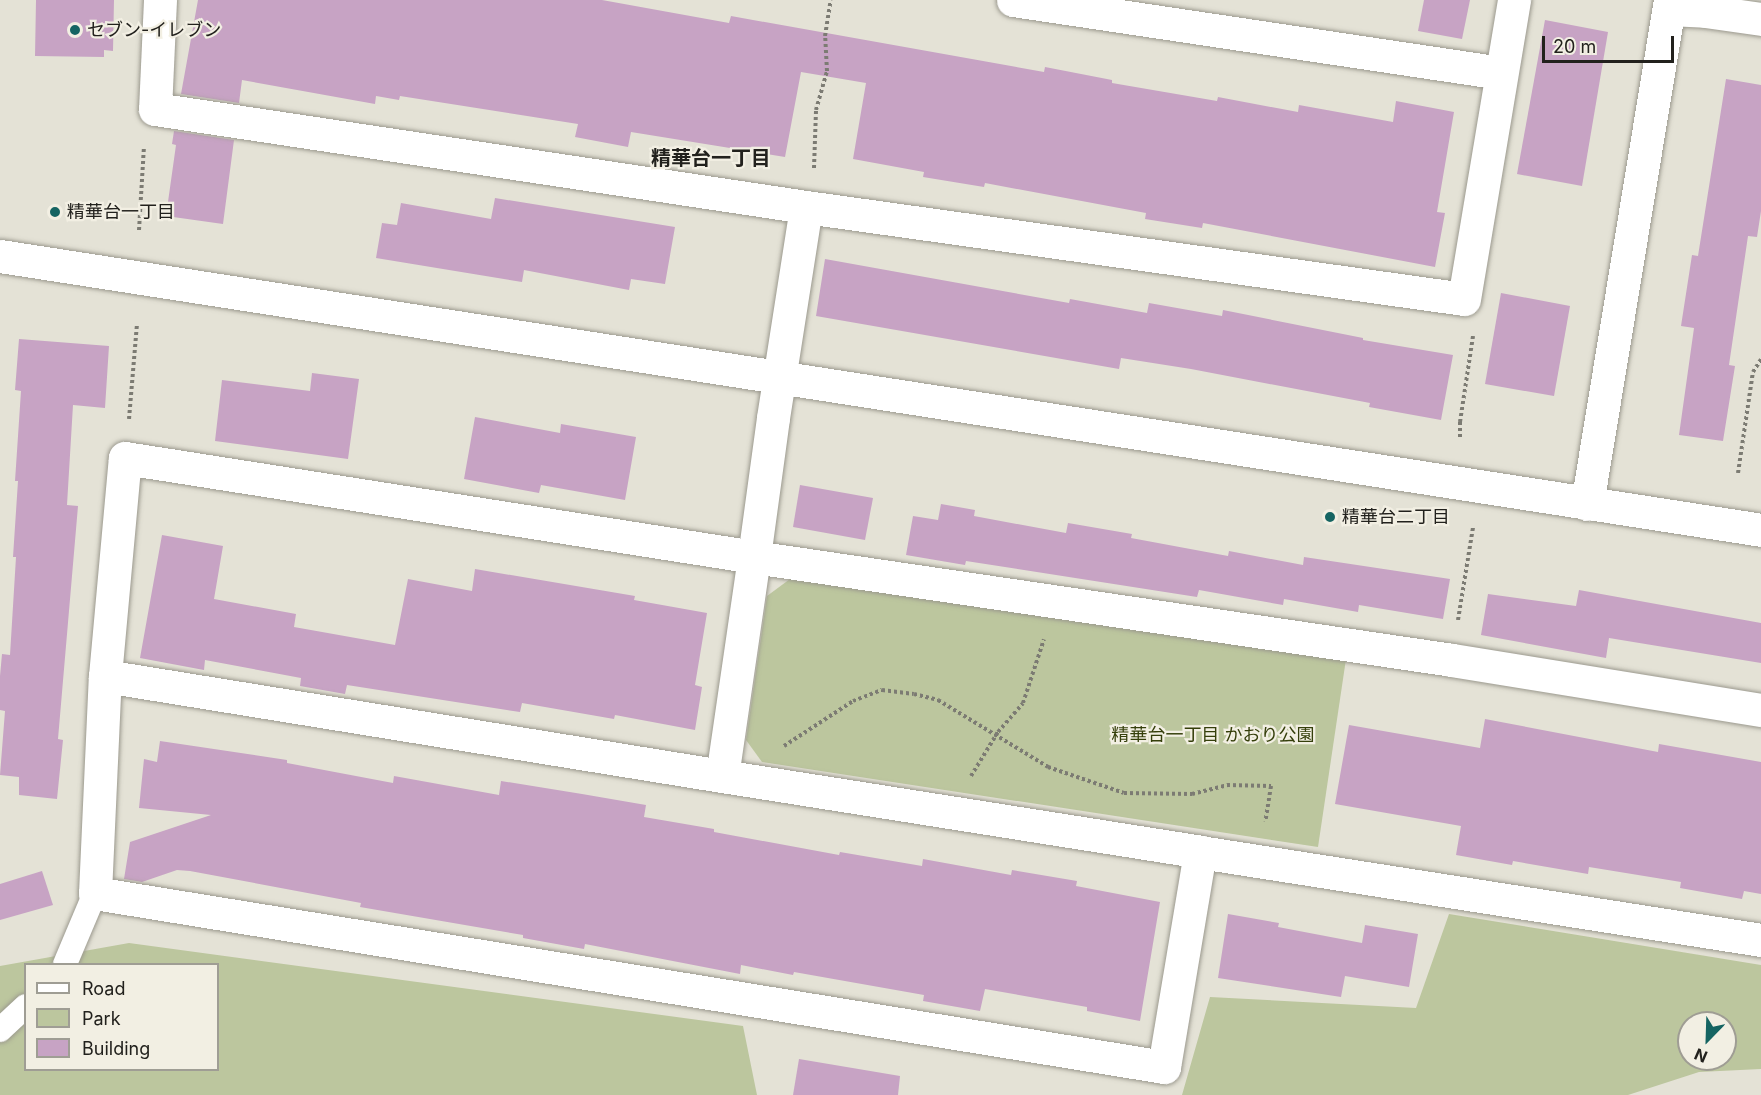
<!DOCTYPE html>
<meta charset="utf-8">
<style>
body{margin:0}
#map{position:relative;width:1761px;height:1095px;overflow:hidden;background:#e4e2d6;font-family:Inter,"Noto Sans JP",sans-serif}
div>[style]{position:absolute}
.green>*{inset:0;background:#bcc69e}
.building>*{inset:0;background:#c7a3c4}
.path>*{height:4px;margin-top:-2px;transform-origin:0;background:repeating-linear-gradient(90deg,#7c7b73 0 3px,transparent 0 6px)}
.roads{filter:drop-shadow(0 0 2px #9b998e) drop-shadow(0 0 2px #9b998e)}
.lane>*{height:24px;margin:-12px;padding:0 12px;transform-origin:12px;border-radius:12px;background:#fff}
.street>*{height:33px;margin:-16.5px;padding:0 16.5px;transform-origin:16.5px;border-radius:16.5px;background:#fff}
.secondary>*{height:33px;margin:-16.5px;padding:0 16.5px;transform-origin:16.5px;border-radius:16.5px;background:#fff}
.dots>*{width:16px;height:16px;translate:-50% -50%;box-sizing:border-box;border:3px solid #f2efe3;border-radius:50%}
span{translate:-50% -50%;white-space:nowrap;text-align:center;line-height:1.15;-webkit-text-stroke:4.5px #f2efe3;paint-order:stroke}
.poi-label{font-size:18px;color:#22211d}
.left{translate:0 -50%;text-align:left}
.park-label{font-size:18px;color:#353f0b}
.neighbourhood-label{font-size:20px;color:#22211d;font-weight:700}
.legend{position:absolute;left:24px;top:963px;width:195px;height:108px;box-sizing:border-box;background:#f2efe3;border:2px solid #9f9d94;margin:0;padding:8px 10px;list-style:none;font-size:18px;color:#22211d}
.legend li{display:flex;align-items:center;gap:12px;height:30px}
.legend b{width:30px;border:2px solid #9f9d94}
.north{position:absolute;left:1677px;top:1011px;width:60px;height:60px;box-sizing:border-box;background:#f2efe3;border:2px solid #9f9d94;border-radius:50%;rotate:203deg;font-size:16px;font-weight:700;line-height:24px;text-align:center;color:#22211d}
.north::after{content:'';display:block;margin:auto;width:21px;height:27px;background:#156462;clip-path:polygon(50% 0,100% 100%,50% 72%,0 100%)}
.scale{position:absolute;left:1542px;top:36px;width:132px;height:27px;box-sizing:border-box;border:3px solid #22211d;border-top:0;padding-left:8px;font-size:18px;line-height:21px;white-space:nowrap;color:#22211d;-webkit-text-stroke:4px #f2efe3;paint-order:stroke}
</style>
<div id="map">
<div class="green">
<div style="clip-path:polygon(790px 579px,1346px 659px,1318px 847px,762px 762px,746px 740px,767px 596px)"></div>
<div style="clip-path:polygon(evenodd,1449px 914px,1761px 965px,1761px 1069px,1699px 1072px,1628px 1095px,1182px 1095px,1210px 997px,1416px 1008px,1449px 914px,1689px 1023px,1725px 1023px,1725px 1059px,1689px 1059px,1689px 1023px)"></div>
<div style="clip-path:polygon(evenodd,129px 943px,743px 1026px,757px 1095px,0 1095px,0 966px,129px 943px,26px 964px,218px 964px,218px 1070px,26px 1070px,26px 964px)"></div>
</div>
<div class="building">
<div style="clip-path:polygon(36px 0,114px 0,113px 51px,104px 50px,104px 57px,35px 56px)"></div>
<div style="clip-path:polygon(198px 0,602px 0,729px 23px,731px 16px,1044px 72px,1045px 67px,1112px 80px,1112px 83px,1217px 101px,1218px 97px,1298px 112px,1299px 105px,1393px 122px,1396px 101px,1454px 112px,1437px 212px,1445px 213px,1435px 267px,1203px 223px,1202px 228px,1145px 219px,1146px 213px,985px 183px,984px 187px,923px 177px,924px 172px,853px 159px,866px 83px,801px 72px,785px 157px,631px 132px,628px 147px,575px 137px,578px 124px,400px 96px,399px 100px,376px 96px,375px 104px,242px 80px,239px 103px,181px 94px)"></div>
<div style="clip-path:polygon(1424px 0,1470px 0,1462px 39px,1418px 31px)"></div>
<div style="clip-path:polygon(1545px 20px,1608px 32px,1582px 186px,1517px 174px)"></div>
<div style="clip-path:polygon(1726px 79px,1761px 85px,1761px 211px,1757px 237px,1748px 236px,1729px 365px,1735px 366px,1723px 441px,1679px 435px,1694px 328px,1681px 326px,1692px 255px,1698px 256px)"></div>
<div style="clip-path:polygon(174px 131px,234px 140px,223px 224px,166px 216px,176px 145px,172px 144px)"></div>
<div style="clip-path:polygon(495px 198px,675px 227px,665px 284px,631px 279px,629px 290px,524px 270px,522px 282px,376px 258px,382px 223px,397px 225px,401px 203px,491px 219px)"></div>
<div style="clip-path:polygon(825px 259px,1069px 303px,1070px 299px,1147px 313px,1149px 303px,1222px 316px,1223px 310px,1363px 338px,1363px 340px,1453px 355px,1441px 420px,1369px 407px,1370px 403px,1191px 369px,1121px 358px,1119px 369px,816px 316px)"></div>
<div style="clip-path:polygon(1501px 293px,1570px 306px,1554px 396px,1485px 384px)"></div>
<div style="clip-path:polygon(19px 339px,109px 346px,105px 408px,73px 405px,67px 505px,78px 506px,58px 739px,63px 740px,57px 799px,19px 795px,19px 777px,0 775px,5px 711px,0 710px,0 676px,2px 654px,10px 655px,16px 557px,13px 557px,18px 481px,15px 481px,21px 391px,15px 390px)"></div>
<div style="clip-path:polygon(312px 373px,359px 379px,348px 459px,215px 441px,222px 380px,310px 391px)"></div>
<div style="clip-path:polygon(475px 417px,560px 433px,561px 424px,636px 437px,625px 500px,541px 485px,539px 493px,464px 479px)"></div>
<div style="clip-path:polygon(800px 485px,873px 498px,865px 540px,793px 527px)"></div>
<div style="clip-path:polygon(941px 504px,975px 510px,974px 516px,1066px 533px,1068px 523px,1132px 534px,1131px 538px,1228px 556px,1229px 551px,1303px 565px,1304px 557px,1450px 579px,1443px 619px,1359px 605px,1358px 612px,1284px 599px,1283px 605px,1199px 590px,1197px 597px,966px 561px,965px 565px,906px 555px,913px 516px,938px 520px)"></div>
<div style="clip-path:polygon(162px 535px,223px 546px,214px 599px,296px 614px,294px 627px,395px 645px,408px 579px,472px 591px,475px 569px,635px 596px,634px 600px,707px 613px,695px 685px,702px 687px,695px 730px,615px 715px,614px 719px,522px 703px,520px 712px,347px 685px,345px 694px,300px 686px,301px 678px,205px 660px,204px 670px,140px 658px)"></div>
<div style="clip-path:polygon(1579px 590px,1761px 623px,1761px 663px,1609px 638px,1606px 658px,1481px 635px,1488px 594px,1576px 606px)"></div>
<div style="clip-path:polygon(1485px 719px,1658px 752px,1659px 744px,1761px 762px,1761px 894px,1744px 891px,1742px 899px,1680px 888px,1681px 882px,1589px 867px,1588px 874px,1513px 861px,1512px 865px,1456px 855px,1461px 826px,1335px 804px,1349px 725px,1480px 748px)"></div>
<div style="clip-path:polygon(160px 741px,287px 760px,287px 763px,393px 783px,394px 776px,499px 795px,501px 781px,582px 794px,646px 805px,644px 817px,714px 829px,714px 832px,839px 855px,840px 852px,922px 866px,923px 859px,1011px 875px,1012px 870px,1077px 881px,1076px 886px,1160px 902px,1140px 1021px,1087px 1011px,1087px 1007px,985px 989px,980px 1011px,923px 1001px,924px 995px,794px 972px,793px 975px,741px 965px,740px 974px,585px 944px,584px 949px,523px 938px,523px 935px,360px 907px,361px 903px,190px 871px,177px 870px,142px 882px,124px 879px,130px 842px,211px 815px,139px 808px,144px 759px,157px 762px)"></div>
<div style="clip-path:polygon(42px 871px,53px 905px,0 920px,0 884px)"></div>
<div style="clip-path:polygon(1228px 914px,1279px 923px,1278px 927px,1362px 943px,1365px 925px,1418px 934px,1409px 987px,1345px 976px,1341px 997px,1218px 978px)"></div>
<div style="clip-path:polygon(799px 1059px,900px 1076px,898px 1095px,793px 1095px)"></div>
</div>
<div class="path">
<div style="left:814px;top:168px;width:58px;rotate:-88deg"></div>
<div style="left:816px;top:110px;width:41px;rotate:-74.2deg"></div>
<div style="left:827px;top:71px;width:35px;rotate:-93deg"></div>
<div style="left:825px;top:36px;width:36px;rotate:-81deg"></div>
<div style="left:139px;top:230px;width:84px;rotate:-86.6deg"></div>
<div style="left:129px;top:419px;width:95px;rotate:-85.2deg"></div>
<div style="left:1460px;top:437px;width:15px;rotate:-90deg"></div>
<div style="left:1460px;top:422px;width:87px;rotate:-81.4deg"></div>
<div style="left:1738px;top:473px;width:102px;rotate:-81.6deg"></div>
<div style="left:1753px;top:372px;width:15px;rotate:-58deg"></div>
<div style="left:1458px;top:620px;width:94px;rotate:-80.8deg"></div>
<div style="left:784px;top:746px;width:82px;rotate:-33.1deg"></div>
<div style="left:853px;top:701px;width:31px;rotate:-21deg"></div>
<div style="left:882px;top:690px;width:32px;rotate:7deg"></div>
<div style="left:914px;top:694px;width:25px;rotate:14deg"></div>
<div style="left:938px;top:700px;width:129px;rotate:31.3deg"></div>
<div style="left:1048px;top:767px;width:80px;rotate:18.9deg"></div>
<div style="left:1124px;top:793px;width:68px;rotate:0.8deg"></div>
<div style="left:1192px;top:794px;width:36px;rotate:-14deg"></div>
<div style="left:1227px;top:785px;width:44px;rotate:1.3deg"></div>
<div style="left:1271px;top:786px;width:36px;rotate:99deg"></div>
<div style="left:971px;top:776px;width:52px;rotate:-58.5deg"></div>
<div style="left:998px;top:732px;width:38px;rotate:-49deg"></div>
<div style="left:1023px;top:703px;width:67px;rotate:-71.8deg"></div>
</div>
<div class="roads">
<div class="lane">
<div style="left:65px;top:964px;width:77px;rotate:-67.1deg"></div>
<div style="left:0;top:1030px;width:35px;rotate:-43deg"></div>
</div>
<div class="street">
<div style="left:160px;top:0;width:109px;rotate:92.6deg"></div>
<div style="left:155px;top:109px;width:658px;rotate:8.56deg"></div>
<div style="left:806px;top:207px;width:664px;rotate:7.96deg"></div>
<div style="left:1464px;top:299px;width:303px;rotate:-80.5deg"></div>
<div style="left:1013px;top:0;width:493px;rotate:8.5deg"></div>
<div style="left:1669px;top:9px;width:36px;rotate:3deg"></div>
<div style="left:1705px;top:11px;width:57px;rotate:8.1deg"></div>
<div style="left:806px;top:207px;width:214px;rotate:98.9deg"></div>
<div style="left:773px;top:418px;width:140px;rotate:97.8deg"></div>
<div style="left:754px;top:557px;width:221px;rotate:98.3deg"></div>
<div style="left:722px;top:776px;width:484px;rotate:9deg"></div>
<div style="left:1200px;top:852px;width:218px;rotate:99.5deg"></div>
<div style="left:1164px;top:1067px;width:1083px;rotate:-170.76deg"></div>
<div style="left:95px;top:893px;width:217px;rotate:-87.4deg"></div>
<div style="left:105px;top:676px;width:219px;rotate:-84.8deg"></div>
<div style="left:125px;top:458px;width:637px;rotate:8.94deg"></div>
<div style="left:754px;top:557px;width:706px;rotate:8.39deg"></div>
<div style="left:1452px;top:660px;width:313px;rotate:9.2deg"></div>
<div style="left:105px;top:676px;width:625px;rotate:9.21deg"></div>
<div style="left:1200px;top:852px;width:568px;rotate:8.91deg"></div>
</div>
<div class="secondary">
<div style="left:0;top:256px;width:1782px;rotate:8.84deg"></div>
<div style="left:1587px;top:504px;width:511px;rotate:-80.65deg"></div>
</div>
</div>
<div class="dots">
<div style="left:75px;top:30px;background:#156462"></div>
<div style="left:55px;top:212px;background:#156462"></div>
<div style="left:1330px;top:517px;background:#156462"></div>
</div>
<div class="poi-label">
<span class="left" style="left:87px;top:30px">セブン-イレブン</span>
<span class="left" style="left:67px;top:212px">精華台一丁目</span>
<span class="left" style="left:1342px;top:517px">精華台二丁目</span>
</div>
<div class="park-label">
<span style="left:1213px;top:735px">精華台一丁目 かおり公園</span>
</div>
<div class="neighbourhood-label">
<span style="left:711px;top:158px">精華台一丁目</span>
</div>
<ul class="legend">
<li><b style="height:8px;background:#fff"></b>Road</li>
<li><b style="height:16px;background:#bcc69e"></b>Park</li>
<li><b style="height:16px;background:#c7a3c4"></b>Building</li>
</ul>
<div class="north">N</div>
<div class="scale">20 m</div>
</div>
